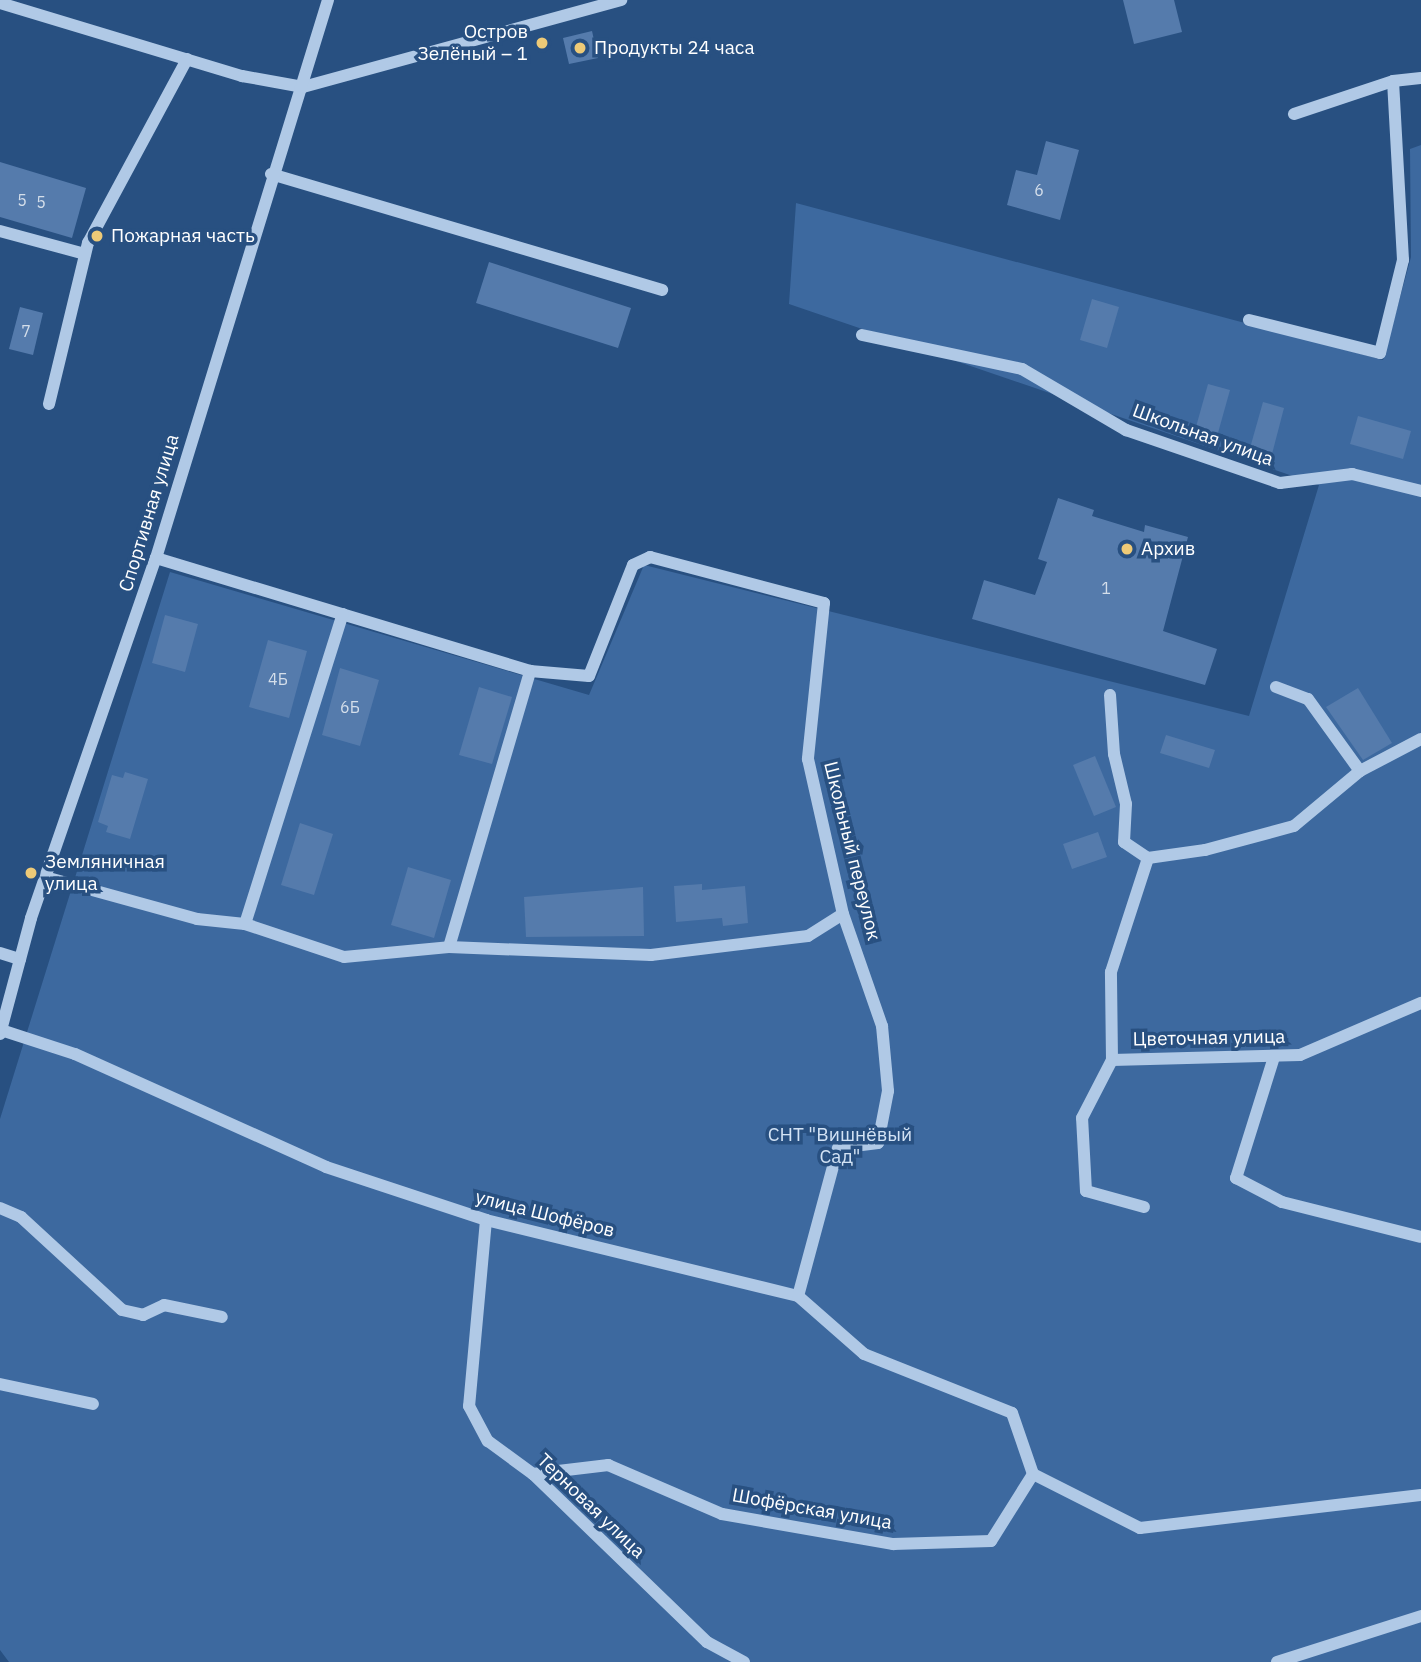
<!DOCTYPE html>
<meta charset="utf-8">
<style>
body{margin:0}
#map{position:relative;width:1421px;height:1662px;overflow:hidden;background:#285081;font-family:"IBM Plex Sans",sans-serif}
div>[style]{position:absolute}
.green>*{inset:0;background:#3d699f}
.building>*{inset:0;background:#557bac}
.minor>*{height:12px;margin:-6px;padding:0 6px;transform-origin:6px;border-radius:6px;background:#b0c9e6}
.dots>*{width:19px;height:19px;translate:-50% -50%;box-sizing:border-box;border:4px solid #285081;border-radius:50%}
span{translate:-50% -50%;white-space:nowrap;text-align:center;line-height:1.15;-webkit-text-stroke:7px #285081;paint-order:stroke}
.number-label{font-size:16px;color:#d4deea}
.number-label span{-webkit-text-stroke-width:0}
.poi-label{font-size:19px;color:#fff}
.right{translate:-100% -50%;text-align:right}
.left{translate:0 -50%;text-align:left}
.street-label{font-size:19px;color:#fff}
.park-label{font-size:19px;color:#d3e3f5}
</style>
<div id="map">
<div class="green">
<div style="clip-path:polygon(1421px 145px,1421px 1662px,9px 1662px,0 1650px,0 1119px,170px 572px,589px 695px,644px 565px,1249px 716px,1319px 485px,789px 304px,796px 203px,1383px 360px,1411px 257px,1410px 149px)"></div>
</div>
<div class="building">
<div style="clip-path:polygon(1123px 0,1174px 0,1182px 32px,1134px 44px)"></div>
<div style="clip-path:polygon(592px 31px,598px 58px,569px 64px,563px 38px)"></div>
<div style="clip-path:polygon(1046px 141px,1079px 150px,1060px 220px,1007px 205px,1016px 170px,1037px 175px)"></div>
<div style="clip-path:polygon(0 162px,86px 188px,72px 238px,0 217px)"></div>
<div style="clip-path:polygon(489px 262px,631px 308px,618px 348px,476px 303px)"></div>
<div style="clip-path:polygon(1092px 299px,1119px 307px,1107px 348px,1080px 340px)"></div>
<div style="clip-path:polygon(20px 307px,43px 313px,33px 355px,9px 349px)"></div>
<div style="clip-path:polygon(1208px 384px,1230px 390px,1216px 440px,1194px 434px)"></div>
<div style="clip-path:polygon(1263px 402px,1284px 408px,1272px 454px,1250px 448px)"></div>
<div style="clip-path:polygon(1358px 416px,1411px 431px,1403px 459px,1350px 444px)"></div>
<div style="clip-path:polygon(1058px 498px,1094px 510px,1092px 516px,1144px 532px,1145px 525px,1188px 537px,1163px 631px,1217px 649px,1205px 685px,972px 619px,984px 580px,1035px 595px,1047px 562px,1038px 559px)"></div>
<div style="clip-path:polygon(165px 615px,198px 624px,185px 672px,152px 663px)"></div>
<div style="clip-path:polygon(268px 640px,307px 651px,289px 718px,249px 707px)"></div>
<div style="clip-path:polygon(340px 668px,379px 680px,360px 746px,322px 735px)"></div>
<div style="clip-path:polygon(479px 687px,512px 697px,492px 764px,459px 755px)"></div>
<div style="clip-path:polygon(1358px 688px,1392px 743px,1363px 760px,1326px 707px)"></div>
<div style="clip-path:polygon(1166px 735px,1215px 750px,1209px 768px,1160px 753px)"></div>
<div style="clip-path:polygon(1095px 756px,1116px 807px,1094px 816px,1073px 765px)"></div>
<div style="clip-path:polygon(125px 772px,148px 779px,130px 839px,106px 832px,108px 826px,98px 822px,112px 775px,123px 778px)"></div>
<div style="clip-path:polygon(300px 823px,333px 834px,314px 895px,281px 885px)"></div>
<div style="clip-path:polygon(1098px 832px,1107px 857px,1072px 869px,1063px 844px)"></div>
<div style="clip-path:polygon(408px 867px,451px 880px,434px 938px,391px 925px)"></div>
<div style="clip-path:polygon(702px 884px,702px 890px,745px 886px,748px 923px,723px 926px,722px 918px,676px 922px,674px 886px)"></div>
<div style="clip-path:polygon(643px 887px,644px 936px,526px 937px,524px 897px)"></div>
</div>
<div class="minor">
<div style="left:0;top:3px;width:253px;rotate:16.8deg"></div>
<div style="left:242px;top:76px;width:62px;rotate:10.2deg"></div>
<div style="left:303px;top:87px;width:330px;rotate:-15.3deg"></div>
<div style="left:1294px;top:114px;width:104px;rotate:-18.4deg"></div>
<div style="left:1393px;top:81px;width:28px;rotate:-6deg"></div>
<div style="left:271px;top:174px;width:408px;rotate:16.5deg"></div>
<div style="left:0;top:231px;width:88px;rotate:15.1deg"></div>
<div style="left:1249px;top:320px;width:135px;rotate:14.1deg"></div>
<div style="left:1380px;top:353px;width:96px;rotate:-76.1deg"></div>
<div style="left:1403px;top:260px;width:179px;rotate:-93.2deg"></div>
<div style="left:862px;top:335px;width:164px;rotate:12deg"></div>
<div style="left:1022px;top:369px;width:121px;rotate:30.4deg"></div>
<div style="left:1126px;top:430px;width:163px;rotate:19deg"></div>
<div style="left:1280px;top:483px;width:73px;rotate:-7.1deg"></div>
<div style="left:1352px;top:474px;width:71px;rotate:13.8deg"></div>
<div style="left:49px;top:404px;width:166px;rotate:-76.4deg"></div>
<div style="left:88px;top:243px;width:209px;rotate:-61.7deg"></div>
<div style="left:156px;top:558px;width:391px;rotate:16.8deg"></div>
<div style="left:530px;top:671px;width:59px;rotate:4.8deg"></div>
<div style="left:589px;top:676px;width:119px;rotate:-68.4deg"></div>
<div style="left:633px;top:565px;width:19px;rotate:-25deg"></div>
<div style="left:650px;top:557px;width:180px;rotate:14.8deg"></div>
<div style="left:824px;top:603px;width:157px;rotate:95.9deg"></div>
<div style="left:808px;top:759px;width:159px;rotate:77.3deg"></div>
<div style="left:843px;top:914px;width:119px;rotate:70.8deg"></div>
<div style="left:882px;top:1026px;width:65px;rotate:84.7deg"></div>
<div style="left:888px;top:1091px;width:53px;rotate:100.9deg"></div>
<div style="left:878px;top:1143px;width:40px;rotate:172.9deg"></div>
<div style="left:838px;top:1148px;width:153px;rotate:105.1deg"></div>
<div style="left:1276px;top:687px;width:34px;rotate:21deg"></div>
<div style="left:1308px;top:699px;width:89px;rotate:54.2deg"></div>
<div style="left:1110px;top:695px;width:59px;rotate:86.1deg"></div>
<div style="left:1114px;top:754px;width:51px;rotate:76.5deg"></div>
<div style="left:1126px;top:804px;width:38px;rotate:93deg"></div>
<div style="left:1124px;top:842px;width:29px;rotate:34deg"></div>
<div style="left:45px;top:877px;width:158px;rotate:15.4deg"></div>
<div style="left:197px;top:919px;width:48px;rotate:5.9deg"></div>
<div style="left:245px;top:924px;width:104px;rotate:18.4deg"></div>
<div style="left:344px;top:957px;width:105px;rotate:-5.4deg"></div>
<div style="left:449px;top:947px;width:202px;rotate:2.3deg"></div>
<div style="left:651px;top:955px;width:158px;rotate:-6.9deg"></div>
<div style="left:808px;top:936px;width:41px;rotate:-32.2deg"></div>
<div style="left:245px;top:924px;width:325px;rotate:-72.5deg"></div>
<div style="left:449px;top:947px;width:288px;rotate:-73.6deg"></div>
<div style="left:0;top:953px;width:21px;rotate:17deg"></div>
<div style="left:1px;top:1030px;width:78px;rotate:18deg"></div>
<div style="left:75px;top:1054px;width:275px;rotate:24.2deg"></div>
<div style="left:326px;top:1167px;width:169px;rotate:18.3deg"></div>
<div style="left:486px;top:1220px;width:321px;rotate:13.7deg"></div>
<div style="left:798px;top:1296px;width:88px;rotate:41.3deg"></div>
<div style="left:864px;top:1354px;width:159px;rotate:21.7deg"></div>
<div style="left:1012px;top:1413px;width:65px;rotate:71deg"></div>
<div style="left:0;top:1034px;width:120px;rotate:-75deg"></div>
<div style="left:31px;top:918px;width:381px;rotate:-70.9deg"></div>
<div style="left:156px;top:558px;width:584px;rotate:-72.87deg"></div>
<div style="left:1274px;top:1057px;width:127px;rotate:107.4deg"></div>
<div style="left:1236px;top:1178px;width:52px;rotate:27.6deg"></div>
<div style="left:1282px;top:1202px;width:143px;rotate:14.1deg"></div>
<div style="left:1112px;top:1060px;width:188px;rotate:-1.5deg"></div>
<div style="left:1300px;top:1055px;width:132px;rotate:-23.3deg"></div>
<div style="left:1144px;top:1207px;width:60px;rotate:-164.6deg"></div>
<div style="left:1086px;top:1191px;width:73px;rotate:-93.1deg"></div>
<div style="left:1082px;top:1118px;width:65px;rotate:-62.7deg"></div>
<div style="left:1112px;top:1060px;width:88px;rotate:-90.7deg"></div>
<div style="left:1111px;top:972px;width:120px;rotate:-72deg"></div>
<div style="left:1148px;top:858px;width:58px;rotate:-8deg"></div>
<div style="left:1205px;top:850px;width:92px;rotate:-15.1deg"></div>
<div style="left:1294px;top:826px;width:86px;rotate:-39.8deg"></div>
<div style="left:1360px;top:771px;width:69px;rotate:-27.7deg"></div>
<div style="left:0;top:1208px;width:23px;rotate:23deg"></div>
<div style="left:21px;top:1217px;width:137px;rotate:42.6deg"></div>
<div style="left:122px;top:1310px;width:22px;rotate:13deg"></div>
<div style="left:143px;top:1315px;width:23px;rotate:-25deg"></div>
<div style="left:164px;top:1305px;width:59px;rotate:11.7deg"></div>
<div style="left:486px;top:1220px;width:187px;rotate:95.2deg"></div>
<div style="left:469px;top:1406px;width:40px;rotate:62deg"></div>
<div style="left:488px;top:1441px;width:56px;rotate:36.3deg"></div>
<div style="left:533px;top:1474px;width:242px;rotate:44deg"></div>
<div style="left:707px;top:1642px;width:42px;rotate:28.4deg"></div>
<div style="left:0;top:1384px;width:95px;rotate:12.1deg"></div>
<div style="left:533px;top:1474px;width:76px;rotate:-6.8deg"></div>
<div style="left:608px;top:1465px;width:124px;rotate:23.3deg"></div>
<div style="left:722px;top:1514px;width:174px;rotate:10deg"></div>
<div style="left:893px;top:1544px;width:98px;rotate:-1.8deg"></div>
<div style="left:991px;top:1541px;width:79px;rotate:-57.9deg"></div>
<div style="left:1033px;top:1474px;width:120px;rotate:26.8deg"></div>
<div style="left:1140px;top:1528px;width:283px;rotate:-6.7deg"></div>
<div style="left:1277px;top:1662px;width:151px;rotate:-17.7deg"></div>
</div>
<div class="dots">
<div style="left:542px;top:43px;background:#eeca77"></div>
<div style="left:580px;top:48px;background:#eeca77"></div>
<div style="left:97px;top:236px;background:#eeca77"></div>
<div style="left:1127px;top:549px;background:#eeca77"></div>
<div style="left:31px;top:873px;background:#eeca77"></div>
</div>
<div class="number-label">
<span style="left:1039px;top:190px">6</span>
<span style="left:22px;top:200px">5</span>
<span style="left:41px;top:202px">5</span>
<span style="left:26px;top:331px">7</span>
<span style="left:1106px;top:588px">1</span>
<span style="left:278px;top:679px">4Б</span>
<span style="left:350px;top:707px">6Б</span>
</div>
<div class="poi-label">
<span class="right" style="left:528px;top:43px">Остров<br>Зелёный – 1</span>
<span class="left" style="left:594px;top:48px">Продукты 24 часа</span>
<span class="left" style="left:111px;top:236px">Пожарная часть</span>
<span class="left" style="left:1141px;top:549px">Архив</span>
<span class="left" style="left:45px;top:873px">Земляничная<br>улица</span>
</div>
<div class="street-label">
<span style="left:1203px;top:435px;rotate:20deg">Школьная улица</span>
<span style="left:149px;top:513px;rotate:-73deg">Спортивная улица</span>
<span style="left:852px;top:851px;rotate:76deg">Школьный переулок</span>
<span style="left:1209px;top:1038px;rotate:-1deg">Цветочная улица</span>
<span style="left:545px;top:1214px;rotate:14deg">улица Шофёров</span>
<span style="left:591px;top:1506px;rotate:44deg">Терновая улица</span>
<span style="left:812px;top:1509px;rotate:10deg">Шофёрская улица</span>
</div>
<div class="park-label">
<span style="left:840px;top:1146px">СНТ "Вишнёвый<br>Сад"</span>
</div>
</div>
